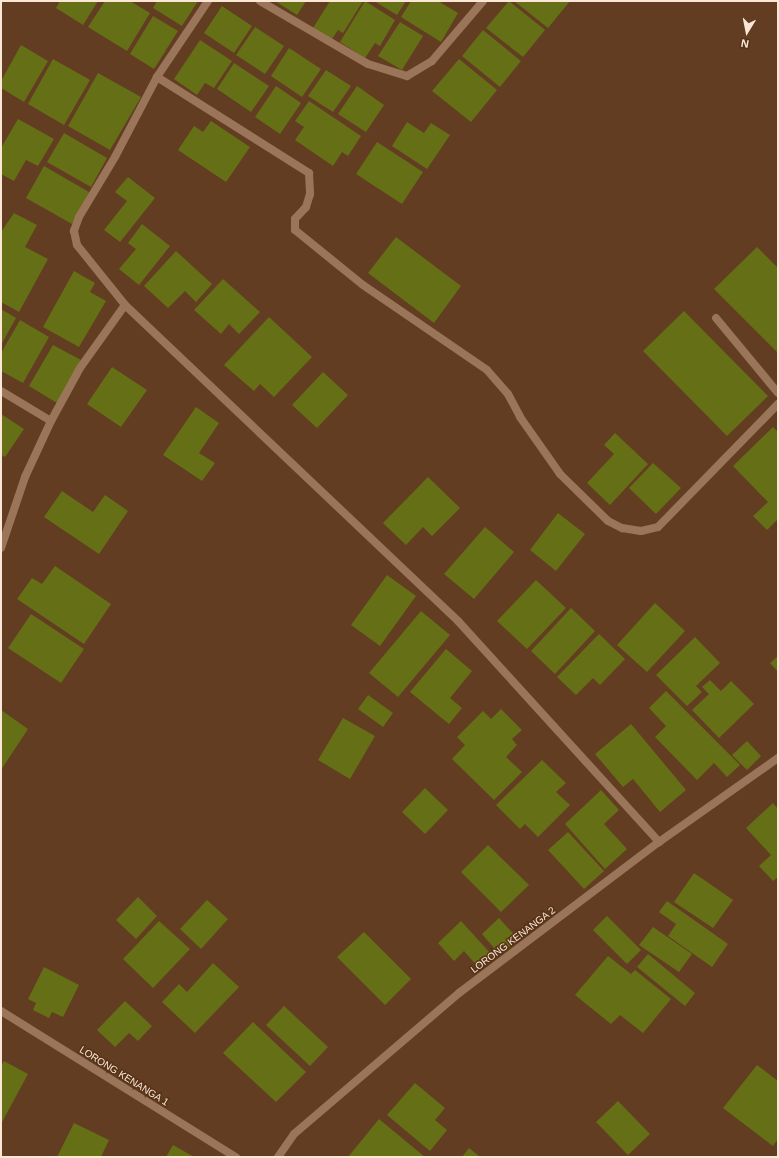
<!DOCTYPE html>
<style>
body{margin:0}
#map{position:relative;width:779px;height:1158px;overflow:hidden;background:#623d22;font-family:Helvetica,sans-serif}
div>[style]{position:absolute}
.building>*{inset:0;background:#656f15}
.street>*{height:8px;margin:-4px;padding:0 4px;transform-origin:4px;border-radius:4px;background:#9b755a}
span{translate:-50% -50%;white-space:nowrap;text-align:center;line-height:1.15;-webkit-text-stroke:3px #563317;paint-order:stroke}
.street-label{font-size:10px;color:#fce6d6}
.frame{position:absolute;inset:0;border:2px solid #fce6d6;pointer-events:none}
.north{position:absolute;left:727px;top:12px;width:40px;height:40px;-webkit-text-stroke:3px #563317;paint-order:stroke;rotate:190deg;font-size:11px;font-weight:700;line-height:16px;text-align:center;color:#fce6d6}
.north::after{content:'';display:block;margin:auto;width:14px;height:18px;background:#fce6d6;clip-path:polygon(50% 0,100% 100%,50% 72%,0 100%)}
</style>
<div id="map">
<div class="building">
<div style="clip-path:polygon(60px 1px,98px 1px,83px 25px,56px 8px)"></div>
<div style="clip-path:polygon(105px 1px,130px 1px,150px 13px,127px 51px,88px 27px)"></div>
<div style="clip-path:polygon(157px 1px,198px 1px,182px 26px,153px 8px)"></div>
<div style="clip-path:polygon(275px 1px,306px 1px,297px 15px)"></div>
<div style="clip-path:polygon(330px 1px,363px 1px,343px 33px,338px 30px,332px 39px,313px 28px)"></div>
<div style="clip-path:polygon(365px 1px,395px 20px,380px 46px,375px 43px,365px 58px,340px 42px)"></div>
<div style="clip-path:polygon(374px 1px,406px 1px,397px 15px)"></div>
<div style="clip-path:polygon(411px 1px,438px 1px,458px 13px,441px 42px,401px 17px)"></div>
<div style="clip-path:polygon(509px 1px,545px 30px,523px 57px,486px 28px)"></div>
<div style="clip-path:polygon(514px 1px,570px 1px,548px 28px)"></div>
<div style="clip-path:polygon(222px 6px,252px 26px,234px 53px,204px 33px)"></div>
<div style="clip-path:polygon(153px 16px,178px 31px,154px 69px,130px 54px)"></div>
<div style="clip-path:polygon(400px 22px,423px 36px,402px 70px,378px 56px)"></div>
<div style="clip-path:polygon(255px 27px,284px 46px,265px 74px,236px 55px)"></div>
<div style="clip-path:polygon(483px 30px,521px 61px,500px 87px,462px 56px)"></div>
<div style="clip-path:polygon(200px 40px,232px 61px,214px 88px,205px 83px,197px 95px,174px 79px)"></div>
<div style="clip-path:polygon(21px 45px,48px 61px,24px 102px,1px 88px,1px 81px)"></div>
<div style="clip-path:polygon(289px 48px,321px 69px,302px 97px,271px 76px)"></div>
<div style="clip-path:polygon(53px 59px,90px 80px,64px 125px,28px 104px)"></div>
<div style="clip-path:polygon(459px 59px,497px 90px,471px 122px,432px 91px)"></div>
<div style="clip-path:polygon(234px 63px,269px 86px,251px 112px,217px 89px)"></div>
<div style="clip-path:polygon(326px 70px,351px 86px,333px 112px,308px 96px)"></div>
<div style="clip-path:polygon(98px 73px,141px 97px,110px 150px,68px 126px)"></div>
<div style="clip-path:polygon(276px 86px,301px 103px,280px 134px,255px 117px)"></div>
<div style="clip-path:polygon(357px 86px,384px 105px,366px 132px,338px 114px)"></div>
<div style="clip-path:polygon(309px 101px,361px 136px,348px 156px,342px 152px,333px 166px,295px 140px,304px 127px,295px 121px)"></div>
<div style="clip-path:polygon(18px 119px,54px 139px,38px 166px,26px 160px,14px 181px,1px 174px,1px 148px)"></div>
<div style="clip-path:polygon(211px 121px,250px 147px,226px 182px,178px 150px,194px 126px,203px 132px)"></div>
<div style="clip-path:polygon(407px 122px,424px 133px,431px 123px,450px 135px,427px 169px,392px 146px)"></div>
<div style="clip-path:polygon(64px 133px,107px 158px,91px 187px,47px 162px)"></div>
<div style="clip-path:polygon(377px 142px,423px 172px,402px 204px,356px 174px)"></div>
<div style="clip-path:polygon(44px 166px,89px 192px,72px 224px,26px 198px)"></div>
<div style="clip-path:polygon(128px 177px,155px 198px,120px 242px,104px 230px,127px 201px,115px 192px)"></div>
<div style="clip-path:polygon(14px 213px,37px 225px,25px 247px,48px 259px,19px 312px,1px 302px,1px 232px)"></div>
<div style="clip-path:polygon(142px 224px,170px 246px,139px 285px,119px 269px,136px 249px,128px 243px)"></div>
<div style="clip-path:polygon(396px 237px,461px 286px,434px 323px,368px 273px)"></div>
<div style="clip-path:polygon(757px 247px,778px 268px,778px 353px,714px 289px)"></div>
<div style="clip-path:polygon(176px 251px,212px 284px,196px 302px,185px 291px,168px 308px,144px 286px)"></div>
<div style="clip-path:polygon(74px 271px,95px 283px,90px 292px,106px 301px,79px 347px,43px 327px)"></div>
<div style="clip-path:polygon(223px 279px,260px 312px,239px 334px,229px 324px,221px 334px,194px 310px)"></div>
<div style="clip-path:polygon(1px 309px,16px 318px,1px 345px)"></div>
<div style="clip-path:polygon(684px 311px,768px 396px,727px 436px,643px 351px)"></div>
<div style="clip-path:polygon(269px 317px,312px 357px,274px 397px,260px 384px,254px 391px,224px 365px)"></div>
<div style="clip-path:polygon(20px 320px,49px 337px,23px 383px,1px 371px,1px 353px)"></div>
<div style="clip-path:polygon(53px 345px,81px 360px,57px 403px,29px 386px)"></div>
<div style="clip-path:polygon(112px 367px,147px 390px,121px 427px,87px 404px)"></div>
<div style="clip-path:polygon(323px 372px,348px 395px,317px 428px,292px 405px)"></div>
<div style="clip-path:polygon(196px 407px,219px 423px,199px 453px,215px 463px,202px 481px,163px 455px)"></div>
<div style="clip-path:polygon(1px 414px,24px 429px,5px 457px,1px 455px)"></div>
<div style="clip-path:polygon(773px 427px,778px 432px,778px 519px,767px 530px,753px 516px,768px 502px,733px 466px)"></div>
<div style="clip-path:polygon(615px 433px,648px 464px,610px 505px,587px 483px,614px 454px,604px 445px)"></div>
<div style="clip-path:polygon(653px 463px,681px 488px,656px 514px,629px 488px)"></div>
<div style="clip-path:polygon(428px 477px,460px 508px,432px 536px,423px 527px,406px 545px,383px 523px)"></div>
<div style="clip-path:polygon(62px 491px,93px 512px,105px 495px,128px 511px,99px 554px,44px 517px)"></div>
<div style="clip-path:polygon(558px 513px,585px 534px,556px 571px,530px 550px)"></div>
<div style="clip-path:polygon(485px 527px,514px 552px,474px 599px,444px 574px)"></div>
<div style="clip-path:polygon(55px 566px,111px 604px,84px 644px,17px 599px,32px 578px,42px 584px)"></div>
<div style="clip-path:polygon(387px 575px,416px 596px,380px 646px,351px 625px)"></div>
<div style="clip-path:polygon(536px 580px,566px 608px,527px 649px,497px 621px)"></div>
<div style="clip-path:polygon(655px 603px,685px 631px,647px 672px,617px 645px)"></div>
<div style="clip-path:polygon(571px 608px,595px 631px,555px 674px,531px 651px)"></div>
<div style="clip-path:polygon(421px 611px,450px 635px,398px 697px,369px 673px)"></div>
<div style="clip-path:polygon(31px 614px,84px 649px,61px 683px,8px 648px)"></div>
<div style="clip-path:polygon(599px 634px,625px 659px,600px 685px,593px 678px,576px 695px,557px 677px)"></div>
<div style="clip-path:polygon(695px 637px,720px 663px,696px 686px,702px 692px,687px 706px,656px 675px)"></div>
<div style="clip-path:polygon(446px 649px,472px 671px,450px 698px,462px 708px,449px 724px,410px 692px)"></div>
<div style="clip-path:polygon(778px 656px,778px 672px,770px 663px)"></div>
<div style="clip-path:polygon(710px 680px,721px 691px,731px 681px,754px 704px,719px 738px,692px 710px,709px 694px,702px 687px)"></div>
<div style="clip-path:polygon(666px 691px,740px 765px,727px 777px,714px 763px,697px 780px,655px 737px,666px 726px,649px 708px)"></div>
<div style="clip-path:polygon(368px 695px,393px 713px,383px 727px,358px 709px)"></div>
<div style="clip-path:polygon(501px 709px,522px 730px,512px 739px,517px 745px,506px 757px,522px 772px,494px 800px,452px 759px,465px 745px,457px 737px,483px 711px,491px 719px)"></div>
<div style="clip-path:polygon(1px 710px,28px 729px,1px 770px)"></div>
<div style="clip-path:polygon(343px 718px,375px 736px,350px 779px,318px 760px)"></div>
<div style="clip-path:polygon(631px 724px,686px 790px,660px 812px,633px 779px,623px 787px,595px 754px)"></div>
<div style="clip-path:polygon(747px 741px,761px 756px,747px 770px,732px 755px)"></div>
<div style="clip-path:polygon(542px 760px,566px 783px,556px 792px,570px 805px,538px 837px,525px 824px,520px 829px,496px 805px)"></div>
<div style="clip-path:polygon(425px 788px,448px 810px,425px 834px,402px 812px)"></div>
<div style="clip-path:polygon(601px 790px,619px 810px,604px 824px,627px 849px,605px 869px,565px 824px)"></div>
<div style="clip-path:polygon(773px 803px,778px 809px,778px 877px,773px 881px,759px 866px,771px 855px,746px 828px)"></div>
<div style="clip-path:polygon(568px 832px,604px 871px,584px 889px,548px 850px)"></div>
<div style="clip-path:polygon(488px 845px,529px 885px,501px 912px,461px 872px)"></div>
<div style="clip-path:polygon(694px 873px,733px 900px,713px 928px,674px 902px)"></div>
<div style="clip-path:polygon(138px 897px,157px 916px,136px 939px,116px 920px)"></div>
<div style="clip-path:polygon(207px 900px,228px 919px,201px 949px,180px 929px)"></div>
<div style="clip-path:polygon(667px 901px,728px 944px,712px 967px,668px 936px,676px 924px,659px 912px)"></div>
<div style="clip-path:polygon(607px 916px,641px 950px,627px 964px,593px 930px)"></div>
<div style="clip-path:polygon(499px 918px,518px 939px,500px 955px,482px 934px)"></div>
<div style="clip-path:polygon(159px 921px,190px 949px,153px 988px,123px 959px)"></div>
<div style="clip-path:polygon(461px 921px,492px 955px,478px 967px,464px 951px,454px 961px,438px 943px)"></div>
<div style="clip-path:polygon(653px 927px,692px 954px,679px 972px,639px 945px)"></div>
<div style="clip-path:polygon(364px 932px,411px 979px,385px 1005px,337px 957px)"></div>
<div style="clip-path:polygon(648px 954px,695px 993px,685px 1006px,637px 967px)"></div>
<div style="clip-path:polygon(608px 956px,631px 974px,635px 970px,671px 999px,643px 1033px,620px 1015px,611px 1024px,575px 995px)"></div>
<div style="clip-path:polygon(213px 963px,239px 987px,195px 1033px,162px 1002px,179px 984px,187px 992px)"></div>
<div style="clip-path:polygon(44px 967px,79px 985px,63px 1017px,52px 1012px,49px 1018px,33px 1010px,36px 1003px,28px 999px)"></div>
<div style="clip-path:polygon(125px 1001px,152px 1026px,138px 1041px,129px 1033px,115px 1047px,97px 1030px)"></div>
<div style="clip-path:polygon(284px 1006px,328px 1047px,310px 1066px,266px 1025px)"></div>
<div style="clip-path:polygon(253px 1022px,306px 1072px,276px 1102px,223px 1053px)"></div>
<div style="clip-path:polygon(4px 1061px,28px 1074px,1px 1124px,1px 1066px)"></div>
<div style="clip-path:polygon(757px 1065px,778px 1081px,778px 1139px,773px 1146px,723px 1108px)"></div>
<div style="clip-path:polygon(415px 1083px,445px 1108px,435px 1120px,447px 1130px,430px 1151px,387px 1115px)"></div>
<div style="clip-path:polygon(618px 1101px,650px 1134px,628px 1155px,596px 1122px)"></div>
<div style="clip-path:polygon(379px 1119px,425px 1157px,348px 1157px)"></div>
<div style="clip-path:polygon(74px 1123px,109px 1140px,101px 1157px,57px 1157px)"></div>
<div style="clip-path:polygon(173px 1145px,194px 1157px,166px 1157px)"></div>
<div style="clip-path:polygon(469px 1148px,480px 1157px,462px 1157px)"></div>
</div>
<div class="street">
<div style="left:208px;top:1px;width:92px;rotate:123.9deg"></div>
<div style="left:157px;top:77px;width:90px;rotate:117.7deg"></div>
<div style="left:115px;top:157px;width:70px;rotate:121deg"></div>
<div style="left:79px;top:217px;width:15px;rotate:110deg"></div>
<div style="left:74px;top:231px;width:14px;rotate:78deg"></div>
<div style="left:77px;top:245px;width:77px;rotate:51.3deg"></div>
<div style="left:125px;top:305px;width:459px;rotate:43.5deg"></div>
<div style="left:458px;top:621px;width:299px;rotate:47.7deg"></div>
<div style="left:260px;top:1px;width:125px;rotate:30.3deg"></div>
<div style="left:368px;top:64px;width:41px;rotate:17.1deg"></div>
<div style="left:407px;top:76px;width:29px;rotate:-31deg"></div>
<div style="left:432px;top:61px;width:79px;rotate:-49.6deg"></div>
<div style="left:157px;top:77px;width:180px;rotate:32.3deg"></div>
<div style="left:309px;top:173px;width:21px;rotate:87deg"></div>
<div style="left:310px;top:194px;width:14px;rotate:107deg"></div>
<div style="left:306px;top:207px;width:16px;rotate:133deg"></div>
<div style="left:295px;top:219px;width:11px;rotate:90deg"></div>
<div style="left:295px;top:230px;width:87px;rotate:39deg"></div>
<div style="left:363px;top:285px;width:150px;rotate:34.4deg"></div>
<div style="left:487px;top:370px;width:32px;rotate:49deg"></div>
<div style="left:508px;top:394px;width:26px;rotate:62deg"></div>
<div style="left:520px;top:417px;width:70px;rotate:54.9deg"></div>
<div style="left:560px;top:474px;width:67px;rotate:44.4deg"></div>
<div style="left:608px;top:521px;width:16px;rotate:27deg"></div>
<div style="left:622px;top:528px;width:19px;rotate:9deg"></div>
<div style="left:641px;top:531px;width:17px;rotate:-13deg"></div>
<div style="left:658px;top:527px;width:172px;rotate:-45.7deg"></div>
<div style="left:716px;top:318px;width:97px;rotate:50.4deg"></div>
<div style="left:1px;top:391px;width:58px;rotate:31deg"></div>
<div style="left:1px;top:548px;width:75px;rotate:-71.3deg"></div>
<div style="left:25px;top:477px;width:62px;rotate:-65.1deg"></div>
<div style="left:51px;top:421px;width:60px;rotate:-61.3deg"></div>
<div style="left:80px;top:368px;width:77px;rotate:-54.5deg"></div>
<div style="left:1px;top:1011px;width:277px;rotate:31.9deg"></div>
<div style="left:278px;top:1157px;width:28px;rotate:-55deg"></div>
<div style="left:294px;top:1134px;width:217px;rotate:-40.5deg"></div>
<div style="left:459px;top:993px;width:251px;rotate:-37.1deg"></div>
<div style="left:659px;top:842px;width:146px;rotate:-35.2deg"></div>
</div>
<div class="street-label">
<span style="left:513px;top:940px;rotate:-37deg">LORONG KENANGA 2</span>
<span style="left:124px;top:1076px;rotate:32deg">LORONG KENANGA 1</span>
</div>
<div class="frame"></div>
<div class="north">N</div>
</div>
